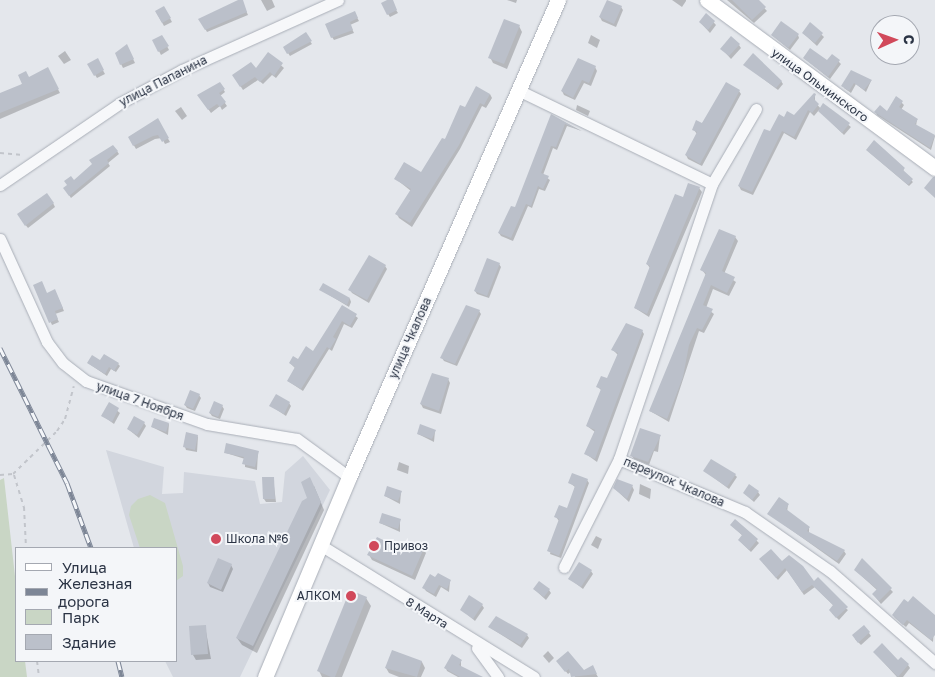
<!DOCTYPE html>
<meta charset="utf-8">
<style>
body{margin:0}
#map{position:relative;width:935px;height:677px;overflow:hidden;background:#e4e7ec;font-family:"Golos Text",sans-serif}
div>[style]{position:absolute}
.built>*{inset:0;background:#d2d6de}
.green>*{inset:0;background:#c9d6c5}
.shadow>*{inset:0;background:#0003}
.building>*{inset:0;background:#bbc0ca}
.path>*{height:2px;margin-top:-1px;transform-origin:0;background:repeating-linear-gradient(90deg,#c2c5cb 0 4px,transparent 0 8px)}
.roads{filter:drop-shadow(0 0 1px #a9aeb7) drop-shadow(0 0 1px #a9aeb7)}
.street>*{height:11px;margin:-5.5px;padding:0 5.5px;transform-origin:5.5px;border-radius:5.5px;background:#f7f8fa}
.secondary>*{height:15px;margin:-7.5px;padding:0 7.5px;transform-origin:7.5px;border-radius:7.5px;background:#fff}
.rail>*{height:5px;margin-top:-2.5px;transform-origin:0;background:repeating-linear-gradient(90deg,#f4f6f9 0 9px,#7d8696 0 18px);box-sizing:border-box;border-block:1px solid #7d8696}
.dots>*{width:14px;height:14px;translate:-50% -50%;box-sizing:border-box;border:2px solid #f4f6f9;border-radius:50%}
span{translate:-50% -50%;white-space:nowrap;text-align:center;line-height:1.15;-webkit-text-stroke:4px #f4f6f9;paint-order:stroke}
.street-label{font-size:12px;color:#2b3445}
.poi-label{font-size:12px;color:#2b3445}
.left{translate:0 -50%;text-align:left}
.right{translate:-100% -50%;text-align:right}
.legend{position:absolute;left:15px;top:547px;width:162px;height:115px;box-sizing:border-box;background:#f4f6f9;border:1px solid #a4a8b1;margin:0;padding:6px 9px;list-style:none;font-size:15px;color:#2b3445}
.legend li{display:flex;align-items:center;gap:10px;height:25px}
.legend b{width:25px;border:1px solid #a4a8b1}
.north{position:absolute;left:870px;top:15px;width:50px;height:50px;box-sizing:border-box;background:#f4f6f9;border:1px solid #a4a8b1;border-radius:50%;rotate:88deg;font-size:14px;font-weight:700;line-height:20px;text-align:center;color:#2b3445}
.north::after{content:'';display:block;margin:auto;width:18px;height:22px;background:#d1495b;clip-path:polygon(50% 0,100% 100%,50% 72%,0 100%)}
</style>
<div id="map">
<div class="built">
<div style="clip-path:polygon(106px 450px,164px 467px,162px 494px,183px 493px,184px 472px,255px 481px,260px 504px,282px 502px,285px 472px,303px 456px,330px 490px,240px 677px,173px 677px,165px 661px,176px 661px,176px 548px,134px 548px)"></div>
</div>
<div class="green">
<div style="clip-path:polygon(4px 478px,16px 585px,16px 661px,25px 661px,27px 677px,0 677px,0 480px)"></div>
<div style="clip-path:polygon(150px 495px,165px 503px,183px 566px,183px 576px,176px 581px,176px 548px,140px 548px,129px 515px,131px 506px,138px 499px)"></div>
</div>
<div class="shadow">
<div style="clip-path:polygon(241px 0,248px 15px,207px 32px,200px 19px)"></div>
<div style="clip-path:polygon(261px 0,272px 0,275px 7px,267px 11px)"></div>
<div style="clip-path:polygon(390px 0,398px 13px,390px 17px,388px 14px)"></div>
<div style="clip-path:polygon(507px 0,517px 0,516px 3px)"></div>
<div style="clip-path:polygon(672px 0,686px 0,686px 1px,682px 7px)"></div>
<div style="clip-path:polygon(727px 0,757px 0,767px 11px,754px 23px)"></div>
<div style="clip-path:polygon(164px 7px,172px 22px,164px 26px,156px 12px)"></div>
<div style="clip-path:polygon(621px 7px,623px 10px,616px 27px,602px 21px,600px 17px)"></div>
<div style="clip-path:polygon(354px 12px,359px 21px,350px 25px,354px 33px,334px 40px,332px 37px)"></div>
<div style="clip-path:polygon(707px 15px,716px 25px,710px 33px,700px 22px)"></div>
<div style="clip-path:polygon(810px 24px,824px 37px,817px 46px,803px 33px)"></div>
<div style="clip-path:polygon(519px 26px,522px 32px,507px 69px,493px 63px,490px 57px)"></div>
<div style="clip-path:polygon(305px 34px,312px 44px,290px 56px,284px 47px)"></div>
<div style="clip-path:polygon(591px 35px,600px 40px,597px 48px,588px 43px)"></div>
<div style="clip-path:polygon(772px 35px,798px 35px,799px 38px,790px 50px)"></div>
<div style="clip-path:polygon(162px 36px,169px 50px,161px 55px,154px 41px)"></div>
<div style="clip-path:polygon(739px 45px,741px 48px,731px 59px,722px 49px)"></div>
<div style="clip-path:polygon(127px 46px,135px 63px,123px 68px,116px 54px)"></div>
<div style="clip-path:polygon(65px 51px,71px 60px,64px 64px,58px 56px)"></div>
<div style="clip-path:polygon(268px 54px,284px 68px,276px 78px,272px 75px,263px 84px,258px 80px,243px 90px,234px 76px,256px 70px)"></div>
<div style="clip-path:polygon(832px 55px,841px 64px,830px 79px,804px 58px,827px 62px)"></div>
<div style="clip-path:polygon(97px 60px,105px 74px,97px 78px,89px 65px)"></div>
<div style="clip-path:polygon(745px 65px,781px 81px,783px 84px,778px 90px)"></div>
<div style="clip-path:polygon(595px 67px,597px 71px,591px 86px,584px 83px,575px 100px,564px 95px,562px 91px)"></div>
<div style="clip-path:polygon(47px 69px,60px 93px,0 119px,0 103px,29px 78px)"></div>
<div style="clip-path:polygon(852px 72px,871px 81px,866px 92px,856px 84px,851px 93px,844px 88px)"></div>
<div style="clip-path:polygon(220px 84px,225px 92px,220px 96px,227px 106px,222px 110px,220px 106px,211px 113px,200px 98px)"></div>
<div style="clip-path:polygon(739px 91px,741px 94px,702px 166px,688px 159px,686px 155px,697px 134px,694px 130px)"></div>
<div style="clip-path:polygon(490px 94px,492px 98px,486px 108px,482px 106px,460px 149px,412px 227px,399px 218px,397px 214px,411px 191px,396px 179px,422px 173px,466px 109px)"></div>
<div style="clip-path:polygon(815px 95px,815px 102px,821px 109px,823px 105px,851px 127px,844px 135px,819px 110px,814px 116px,810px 112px,796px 140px,784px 133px,753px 195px,741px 190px,739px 186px,771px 133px,785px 118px,794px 117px)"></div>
<div style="clip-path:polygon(897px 98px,904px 105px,901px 110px,917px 120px,916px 126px,935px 136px,931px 150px,877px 115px,876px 112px,887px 112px)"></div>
<div style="clip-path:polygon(577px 105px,590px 111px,588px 116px,576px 110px)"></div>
<div style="clip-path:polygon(181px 107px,187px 116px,182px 120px,175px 111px)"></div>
<div style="clip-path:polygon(552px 116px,582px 131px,567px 126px,557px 150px,553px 148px,543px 175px,550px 180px,545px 191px,539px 189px,532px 208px,528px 206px,513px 241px,501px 236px,499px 233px,516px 209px)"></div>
<div style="clip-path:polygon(157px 120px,170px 142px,165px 144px,162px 138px,155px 139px,136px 149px,129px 137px)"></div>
<div style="clip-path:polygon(117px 151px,119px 154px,108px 163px,110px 166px,71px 198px,66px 191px,68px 186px)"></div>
<div style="clip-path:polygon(869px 152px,904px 168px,903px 173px,913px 182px,909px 186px)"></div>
<div style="clip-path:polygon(699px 188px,702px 192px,649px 317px,635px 308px,650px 268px,647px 264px,683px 198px)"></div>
<div style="clip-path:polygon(53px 203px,55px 207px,28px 228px,20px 218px)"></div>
<div style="clip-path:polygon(735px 237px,738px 241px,724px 274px,736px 282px,729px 296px,713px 289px,706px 308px,714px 314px,704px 333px,699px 331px,669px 422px,650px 411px,706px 275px,702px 270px)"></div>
<div style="clip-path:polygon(499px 264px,501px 267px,489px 298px,477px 294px,475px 291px)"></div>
<div style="clip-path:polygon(385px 266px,387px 269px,369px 303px,352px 293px,350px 290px)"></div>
<div style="clip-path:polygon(35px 286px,47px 294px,56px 293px,64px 311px,55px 314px,59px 322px,52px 325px)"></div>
<div style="clip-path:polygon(321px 290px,350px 299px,351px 302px,349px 307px)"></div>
<div style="clip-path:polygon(343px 307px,358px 318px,352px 328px,344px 324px,332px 351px,329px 349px,303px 391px,288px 381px,295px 368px,290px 363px,314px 353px)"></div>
<div style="clip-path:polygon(479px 311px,481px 314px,457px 366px,444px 361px,442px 358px)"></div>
<div style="clip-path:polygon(642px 331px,644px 334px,597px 462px,586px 454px,595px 432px,587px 426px,602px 391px,598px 387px,607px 380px,618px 355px,613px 350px)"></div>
<div style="clip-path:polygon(101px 362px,118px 364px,120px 366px,116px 372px,111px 369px,107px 376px,88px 363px)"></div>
<div style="clip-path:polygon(448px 379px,450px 383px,441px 414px,423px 408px,421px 404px)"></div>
<div style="clip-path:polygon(199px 395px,201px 398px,195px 411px,187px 408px,185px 405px)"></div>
<div style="clip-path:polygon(289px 403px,291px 406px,286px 416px,271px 406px)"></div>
<div style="clip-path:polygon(109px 404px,120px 413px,114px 424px,103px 416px)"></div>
<div style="clip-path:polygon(222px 406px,224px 409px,220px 419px,212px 416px,210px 413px)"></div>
<div style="clip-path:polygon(144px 423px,146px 426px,139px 438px,128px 429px)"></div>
<div style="clip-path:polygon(169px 424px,168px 435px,152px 427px)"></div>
<div style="clip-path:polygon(435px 431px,434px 442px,418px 434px)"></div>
<div style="clip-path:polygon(198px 436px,197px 452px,186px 450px,185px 447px)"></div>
<div style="clip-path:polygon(660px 436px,658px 452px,654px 451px,649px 465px,634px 459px,632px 456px)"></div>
<div style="clip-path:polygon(258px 452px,257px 470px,245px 467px,245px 459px,226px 453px)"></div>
<div style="clip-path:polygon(399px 462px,409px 466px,408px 474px,397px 470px)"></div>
<div style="clip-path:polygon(705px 471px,735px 475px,737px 477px,729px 489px)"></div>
<div style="clip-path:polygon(273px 478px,276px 502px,266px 502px,264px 499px)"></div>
<div style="clip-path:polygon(587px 480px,589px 483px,561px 558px,550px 554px,559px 521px,556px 517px,568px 510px,575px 487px,570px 483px)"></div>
<div style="clip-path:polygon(640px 484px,651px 489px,650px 499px,639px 494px)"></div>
<div style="clip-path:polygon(314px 486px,324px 510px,257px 653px,242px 645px,237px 638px)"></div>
<div style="clip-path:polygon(632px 486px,634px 490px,629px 502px,614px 488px)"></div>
<div style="clip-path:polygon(401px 492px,400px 504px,385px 496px)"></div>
<div style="clip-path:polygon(758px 492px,760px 495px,754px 502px,744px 493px)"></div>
<div style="clip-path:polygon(788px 505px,787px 512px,809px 528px,809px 533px,844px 551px,846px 554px,839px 564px,769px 514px)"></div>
<div style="clip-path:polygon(400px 520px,400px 532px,380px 523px)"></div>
<div style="clip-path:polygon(735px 520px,759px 543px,751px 552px,740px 541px,743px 536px,731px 525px)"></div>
<div style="clip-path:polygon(596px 536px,602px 539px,598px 549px,591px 545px)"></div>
<div style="clip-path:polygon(423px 549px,426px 553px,415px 580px,372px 560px,369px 555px,410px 555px)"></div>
<div style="clip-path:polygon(862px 560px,893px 592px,881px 604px,873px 594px,877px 590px,855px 570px)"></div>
<div style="clip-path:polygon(763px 563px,782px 563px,848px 610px,839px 620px,832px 613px,834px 606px,815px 587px,804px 595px,787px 570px,778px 580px)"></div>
<div style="clip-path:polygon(231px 565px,233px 569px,223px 592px,210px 587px,208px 583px)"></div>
<div style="clip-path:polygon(591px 571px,593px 574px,583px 589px,570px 579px)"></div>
<div style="clip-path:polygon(436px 579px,450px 581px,449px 592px,441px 587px,436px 597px,426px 591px,424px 588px)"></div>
<div style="clip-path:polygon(534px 589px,549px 590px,551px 593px,546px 600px)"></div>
<div style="clip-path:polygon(366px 598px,371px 606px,342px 677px,322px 677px,319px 671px)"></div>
<div style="clip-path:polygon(908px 604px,935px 616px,933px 642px,909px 623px,906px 627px,895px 618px,893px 615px)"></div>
<div style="clip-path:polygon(482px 605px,484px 608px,475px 621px,462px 610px)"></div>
<div style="clip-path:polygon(205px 626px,211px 659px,196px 660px,193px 655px)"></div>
<div style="clip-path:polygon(864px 626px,871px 636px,861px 645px,855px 639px)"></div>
<div style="clip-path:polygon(489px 627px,527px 635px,529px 638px,522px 648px)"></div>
<div style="clip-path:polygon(393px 651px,422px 662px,425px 668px,421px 677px,399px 677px,389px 673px,386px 668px)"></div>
<div style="clip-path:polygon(548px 651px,554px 658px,549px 663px,543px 656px)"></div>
<div style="clip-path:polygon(874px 652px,908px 665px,910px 668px,903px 677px,897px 677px)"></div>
<div style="clip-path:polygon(461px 661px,461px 667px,478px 677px,458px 677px,447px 671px,446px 668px)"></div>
<div style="clip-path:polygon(560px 664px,584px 671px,592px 667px,598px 677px,575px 677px,572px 671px,568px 674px)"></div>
</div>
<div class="building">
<div style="clip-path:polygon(238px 0,243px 0,247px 12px,205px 30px,198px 19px)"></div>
<div style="clip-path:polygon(387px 0,393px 0,397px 10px,387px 15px,381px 3px)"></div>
<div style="clip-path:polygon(607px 0,622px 6px,614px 24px,599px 17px)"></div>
<div style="clip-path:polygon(732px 0,759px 0,766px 7px,752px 20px)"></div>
<div style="clip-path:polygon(164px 6px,171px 18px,162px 23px,155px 11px)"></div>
<div style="clip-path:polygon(355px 11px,358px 18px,350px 22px,353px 30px,331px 38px,325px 24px)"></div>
<div style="clip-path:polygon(706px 13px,715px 21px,708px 30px,699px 22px)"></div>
<div style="clip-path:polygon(504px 19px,520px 25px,504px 64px,488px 58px)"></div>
<div style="clip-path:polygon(781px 21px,799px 34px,788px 48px,771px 35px)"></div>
<div style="clip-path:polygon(810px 22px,823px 33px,815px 43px,802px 33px)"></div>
<div style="clip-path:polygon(306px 32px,312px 41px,287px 54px,283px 47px)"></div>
<div style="clip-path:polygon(162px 35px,169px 46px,158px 52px,152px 40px)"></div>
<div style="clip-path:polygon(731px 36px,740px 44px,729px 56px,720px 49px)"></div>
<div style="clip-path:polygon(127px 44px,134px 59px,120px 65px,115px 53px)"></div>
<div style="clip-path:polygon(810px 48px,827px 60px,832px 54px,840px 60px,828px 77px,803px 58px)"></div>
<div style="clip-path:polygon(268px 52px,283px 63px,274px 76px,270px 72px,260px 82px,255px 77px,240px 87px,232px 75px,251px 62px,256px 68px)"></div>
<div style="clip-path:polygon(753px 53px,782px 81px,776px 88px,743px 65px)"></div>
<div style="clip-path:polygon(98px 58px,104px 70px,94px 76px,87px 64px)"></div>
<div style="clip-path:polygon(578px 58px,596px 66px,589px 83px,582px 80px,573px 98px,561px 91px)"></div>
<div style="clip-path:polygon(48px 67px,59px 89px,0 113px,0 93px,22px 84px,18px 75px,26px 71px,29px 77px)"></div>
<div style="clip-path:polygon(851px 70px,872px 80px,864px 90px,854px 83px,849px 91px,841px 86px)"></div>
<div style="clip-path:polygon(220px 82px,225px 89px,219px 93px,226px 102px,220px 107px,217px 104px,208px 110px,197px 95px)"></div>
<div style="clip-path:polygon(726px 82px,740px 90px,700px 164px,685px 155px,697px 132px,692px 130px,696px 120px,702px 123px)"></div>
<div style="clip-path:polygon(476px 86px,490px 94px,484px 105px,480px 103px,459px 145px,410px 223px,395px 214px,411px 189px,394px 179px,404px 162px,421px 172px,442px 138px,445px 139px,460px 105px,465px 107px)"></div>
<div style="clip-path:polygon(814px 93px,816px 94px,814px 99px,819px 104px,812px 113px,808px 110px,794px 137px,782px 131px,752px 192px,738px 186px,764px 129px,770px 131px,779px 114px,784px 117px,787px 111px,794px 115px)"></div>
<div style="clip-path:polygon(896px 96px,903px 101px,899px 107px,918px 119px,915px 124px,935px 135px,930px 148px,874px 112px,880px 105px,887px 111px)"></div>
<div style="clip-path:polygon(823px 103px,850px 123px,842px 133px,818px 111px)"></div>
<div style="clip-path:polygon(551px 114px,581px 131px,565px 124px,556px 147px,551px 146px,541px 173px,549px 176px,543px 189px,538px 186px,531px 206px,526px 204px,511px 238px,498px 233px,511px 206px,515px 207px)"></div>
<div style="clip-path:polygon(158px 118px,169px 138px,162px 142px,158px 135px,153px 136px,133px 146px,128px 137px)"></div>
<div style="clip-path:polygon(874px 140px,905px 168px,903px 170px,913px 179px,908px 185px,866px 150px)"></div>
<div style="clip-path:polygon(113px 145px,118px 151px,107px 160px,109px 163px,69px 196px,63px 188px,67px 185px,64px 181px,71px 176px,74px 180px,92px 164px,89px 160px)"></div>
<div style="clip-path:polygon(933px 177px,935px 177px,935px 198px,924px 188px)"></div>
<div style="clip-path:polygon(688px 183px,700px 187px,647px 314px,634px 308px,650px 266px,646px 264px,675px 194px,683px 197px)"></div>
<div style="clip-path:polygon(47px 193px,54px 203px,25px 226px,17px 214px)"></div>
<div style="clip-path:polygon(719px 229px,736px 236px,722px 271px,735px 277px,727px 293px,711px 285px,703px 305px,713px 309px,702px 330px,697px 328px,689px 345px,683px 377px,667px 419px,649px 411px,706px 273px,700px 270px)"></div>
<div style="clip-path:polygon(369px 255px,386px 265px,367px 300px,348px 290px)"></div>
<div style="clip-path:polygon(487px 258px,500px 263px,487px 296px,474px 291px)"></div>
<div style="clip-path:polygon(42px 281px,47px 293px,55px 289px,63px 308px,55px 311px,58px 319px,49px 323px,33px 285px)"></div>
<div style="clip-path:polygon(323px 283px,350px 298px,347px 305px,319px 290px)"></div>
<div style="clip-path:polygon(342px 305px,357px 314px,350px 326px,342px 321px,333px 337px,336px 339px,330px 349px,327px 347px,301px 389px,287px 381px,295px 367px,289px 363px,293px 356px,298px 359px,306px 346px,313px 351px)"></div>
<div style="clip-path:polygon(466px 305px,480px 310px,455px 364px,440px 358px)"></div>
<div style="clip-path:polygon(626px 323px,643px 330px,595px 459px,584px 454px,595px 430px,586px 426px,601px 389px,596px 387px,601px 376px,607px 378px,618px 353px,611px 350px)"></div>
<div style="clip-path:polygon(104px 354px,119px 363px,114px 371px,109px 367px,105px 374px,87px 363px,92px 355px,100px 360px)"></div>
<div style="clip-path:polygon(432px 373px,449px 378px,439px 411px,420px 404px)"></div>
<div style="clip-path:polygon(190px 390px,200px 394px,193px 409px,184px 405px)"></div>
<div style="clip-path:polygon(276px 394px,290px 402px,284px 414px,269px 406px)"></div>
<div style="clip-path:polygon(214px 401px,223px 405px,218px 417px,209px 413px)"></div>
<div style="clip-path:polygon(109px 402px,119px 408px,112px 422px,101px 416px)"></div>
<div style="clip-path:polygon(134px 416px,145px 422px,137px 435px,127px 429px)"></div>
<div style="clip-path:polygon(154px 418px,169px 423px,166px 432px,151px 427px)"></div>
<div style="clip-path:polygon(420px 424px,436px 430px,432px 439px,417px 434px)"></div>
<div style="clip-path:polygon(640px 428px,661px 435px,648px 462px,630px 456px)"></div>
<div style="clip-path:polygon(186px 432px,198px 435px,195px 450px,183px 447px)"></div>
<div style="clip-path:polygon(226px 443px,259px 451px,255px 467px,242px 464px,244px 457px,224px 453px)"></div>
<div style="clip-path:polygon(711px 459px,736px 474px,727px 487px,703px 471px)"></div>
<div style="clip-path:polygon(572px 473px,588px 479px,559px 556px,547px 551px,559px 519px,554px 517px,559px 505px,567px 508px,575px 486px,568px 483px)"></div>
<div style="clip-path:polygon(262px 477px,274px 477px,275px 499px,263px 499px)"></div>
<div style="clip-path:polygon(310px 477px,321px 502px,253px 646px,236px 638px,302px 501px,307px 498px,301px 482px)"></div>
<div style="clip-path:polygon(617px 479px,633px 485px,627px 499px,613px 488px)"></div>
<div style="clip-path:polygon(749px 484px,759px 491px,752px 500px,743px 493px)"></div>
<div style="clip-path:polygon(387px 486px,402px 491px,398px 501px,384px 496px)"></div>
<div style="clip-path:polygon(779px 497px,789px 504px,786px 509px,810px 527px,807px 531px,845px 550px,837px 561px,767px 514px)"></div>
<div style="clip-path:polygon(382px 513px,401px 519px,398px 529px,379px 523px)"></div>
<div style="clip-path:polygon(735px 519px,758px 539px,749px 550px,738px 540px,742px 535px,730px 525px)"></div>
<div style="clip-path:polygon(377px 537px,410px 553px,414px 543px,424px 548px,412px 576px,367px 555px)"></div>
<div style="clip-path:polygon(771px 549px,782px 561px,789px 555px,803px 566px,814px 581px,818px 577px,848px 607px,836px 618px,829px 610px,833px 605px,812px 585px,802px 592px,785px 568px,776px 578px,759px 559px)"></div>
<div style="clip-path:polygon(218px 558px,232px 564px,221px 590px,207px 583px)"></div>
<div style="clip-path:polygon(862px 558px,892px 588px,879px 601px,872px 594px,877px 589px,854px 570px)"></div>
<div style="clip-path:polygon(579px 562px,592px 570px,581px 587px,568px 579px)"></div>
<div style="clip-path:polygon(438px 573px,451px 580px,447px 589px,439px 585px,434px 594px,422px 588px,430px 574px,435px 577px)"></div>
<div style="clip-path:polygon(539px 581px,550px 589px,544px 597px,533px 589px)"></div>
<div style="clip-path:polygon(350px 590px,367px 597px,335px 677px,331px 677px,317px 671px)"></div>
<div style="clip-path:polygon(469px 595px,483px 604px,473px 619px,460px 610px)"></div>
<div style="clip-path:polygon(913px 596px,935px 615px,935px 635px,931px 640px,907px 620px,903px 625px,892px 615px,904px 599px,908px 602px)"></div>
<div style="clip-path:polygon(496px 616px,528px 634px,520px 645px,488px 627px)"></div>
<div style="clip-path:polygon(206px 625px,208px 654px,191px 655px,189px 626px)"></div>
<div style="clip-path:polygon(864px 625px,870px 632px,858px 643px,852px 635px)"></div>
<div style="clip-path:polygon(882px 643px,898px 660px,901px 657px,909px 664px,898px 677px,873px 652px)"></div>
<div style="clip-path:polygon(392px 650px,422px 661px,417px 677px,385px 668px)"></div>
<div style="clip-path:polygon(568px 651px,584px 670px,593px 665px,597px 674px,571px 677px,569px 669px,565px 672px,556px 661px)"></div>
<div style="clip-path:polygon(452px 654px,462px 660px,459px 665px,483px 677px,460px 677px,444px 668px)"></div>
</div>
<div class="path">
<div style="left:0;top:153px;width:23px;rotate:5deg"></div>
<div style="left:0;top:475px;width:13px;rotate:-4deg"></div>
<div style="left:13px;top:474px;width:62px;rotate:-44.3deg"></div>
<div style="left:57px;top:431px;width:14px;rotate:-56deg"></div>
<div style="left:65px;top:419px;width:34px;rotate:-75deg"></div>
<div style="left:14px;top:475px;width:34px;rotate:73deg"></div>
<div style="left:24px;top:507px;width:41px;rotate:87.2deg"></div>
<div style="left:37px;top:661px;width:16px;rotate:83deg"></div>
</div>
<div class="roads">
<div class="street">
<div style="left:520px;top:91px;width:213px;rotate:25.8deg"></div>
<div style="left:756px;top:109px;width:87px;rotate:120.4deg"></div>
<div style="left:712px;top:184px;width:290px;rotate:108.7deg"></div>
<div style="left:619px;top:459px;width:137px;rotate:22.8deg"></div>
<div style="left:745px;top:512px;width:103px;rotate:34.8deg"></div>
<div style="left:830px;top:571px;width:140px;rotate:41.2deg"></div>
<div style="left:0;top:185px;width:145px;rotate:-34.3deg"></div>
<div style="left:120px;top:103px;width:70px;rotate:-28deg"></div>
<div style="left:182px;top:70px;width:171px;rotate:-24.2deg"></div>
<div style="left:0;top:239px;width:113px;rotate:65.5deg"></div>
<div style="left:47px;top:342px;width:26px;rotate:53deg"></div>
<div style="left:63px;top:363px;width:29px;rotate:38deg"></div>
<div style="left:86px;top:381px;width:128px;rotate:19.6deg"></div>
<div style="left:207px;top:424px;width:91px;rotate:9.5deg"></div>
<div style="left:297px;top:439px;width:64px;rotate:36.2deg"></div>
<div style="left:322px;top:546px;width:249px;rotate:31.7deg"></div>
<div style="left:564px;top:567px;width:121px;rotate:-63deg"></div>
<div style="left:477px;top:648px;width:36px;rotate:54deg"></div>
</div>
<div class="secondary">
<div style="left:707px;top:0;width:283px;rotate:36.4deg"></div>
<div style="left:265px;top:677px;width:217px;rotate:-67.2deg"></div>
<div style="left:349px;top:477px;width:521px;rotate:-66.34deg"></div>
</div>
</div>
<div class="rail">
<div style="left:0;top:348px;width:151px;rotate:63.6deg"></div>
<div style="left:67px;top:483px;width:69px;rotate:69.7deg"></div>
<div style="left:118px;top:661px;width:16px;rotate:76deg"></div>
</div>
<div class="dots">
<div style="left:216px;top:539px;background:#d1495b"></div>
<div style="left:374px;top:546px;background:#d1495b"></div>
<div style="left:351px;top:596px;background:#d1495b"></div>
</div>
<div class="street-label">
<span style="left:163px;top:81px;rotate:-27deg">улица Папанина</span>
<span style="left:820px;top:85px;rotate:36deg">улица Ольминского</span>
<span style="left:410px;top:338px;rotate:-66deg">улица Чкалова</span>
<span style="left:140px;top:401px;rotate:20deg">улица 7 Ноября</span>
<span style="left:674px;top:482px;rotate:23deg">переулок Чкалова</span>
<span style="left:427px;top:613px;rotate:32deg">8 Марта</span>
</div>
<div class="poi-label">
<span class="left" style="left:226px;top:539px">Школа №6</span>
<span class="left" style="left:384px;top:546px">Привоз</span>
<span class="right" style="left:341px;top:596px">АЛКОМ</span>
</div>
<ul class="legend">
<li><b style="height:6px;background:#fff"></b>Улица</li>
<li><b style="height:6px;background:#7d8696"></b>Железная дорога</li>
<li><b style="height:14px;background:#c9d6c5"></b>Парк</li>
<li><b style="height:14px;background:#bbc0ca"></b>Здание</li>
</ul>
<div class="north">С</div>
</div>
